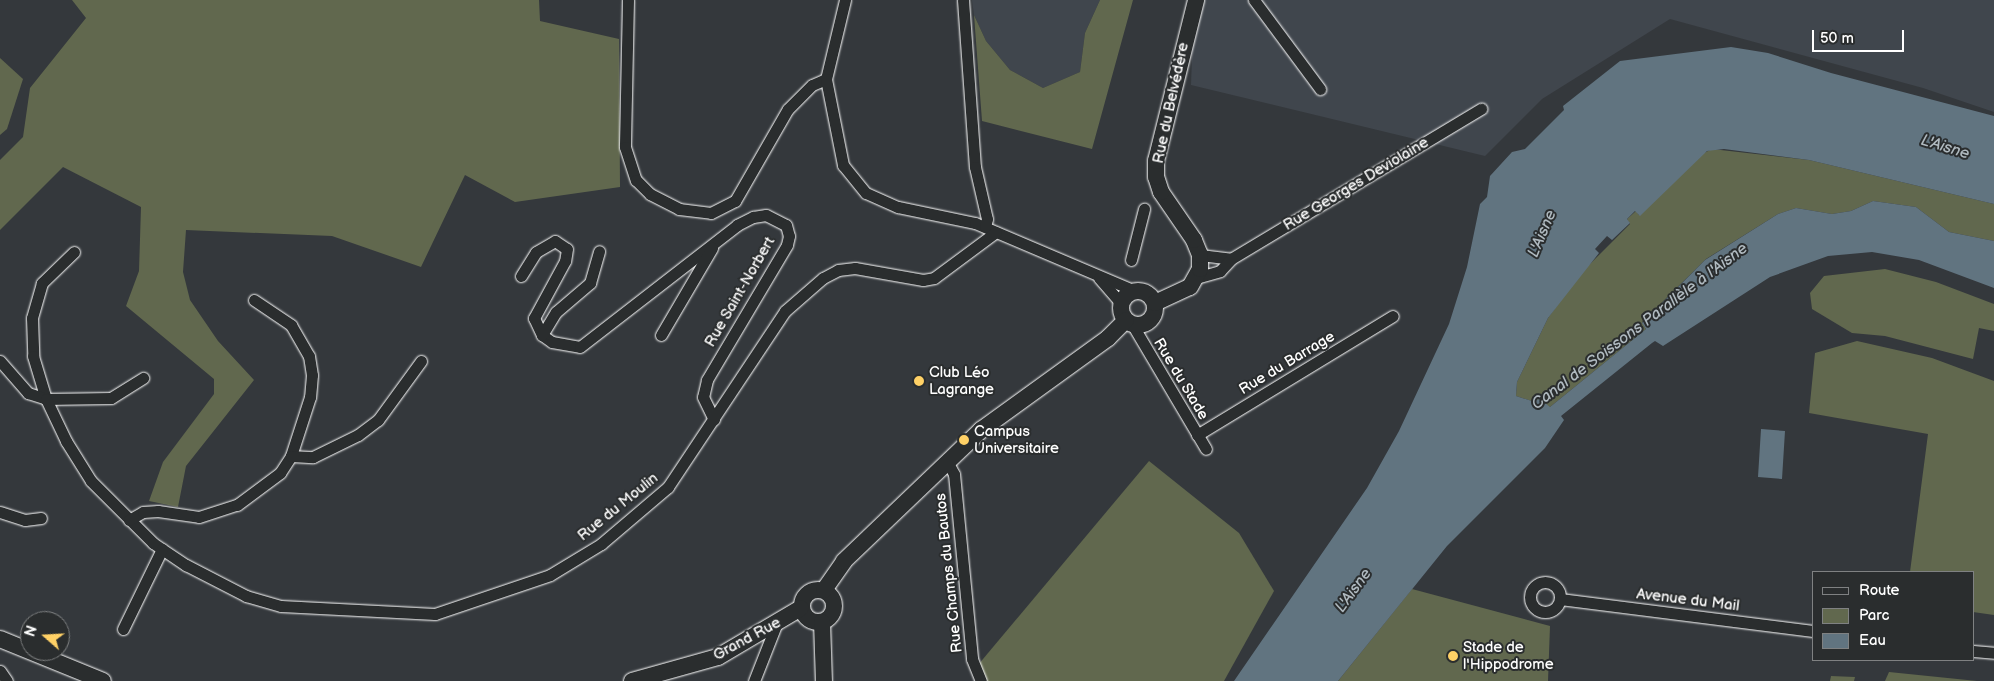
<!DOCTYPE html>
<meta charset="utf-8">
<style>
body{margin:0}
#map{position:relative;width:1994px;height:681px;overflow:hidden;background:#34383c;font-family:"Balsamiq Sans",sans-serif}
div>[style]{position:absolute}
.built>*{inset:0;background:#40464d}
.green>*{inset:0;background:#61684e}
.water>*{inset:0;background:#617480}
.roads{filter:drop-shadow(0 0 1px #fff) drop-shadow(0 0 1px #fff)}
.street>*{height:11px;margin:-5.5px;padding:0 5.5px;transform-origin:5.5px;border-radius:5.5px;background:#2a2d2e}
.street>.ring{margin:-5.5px;padding:0;box-sizing:content-box;background:none;border:11px solid #2a2d2e;border-radius:50%}
.secondary>*{height:16px;margin:-8px;padding:0 8px;transform-origin:8px;border-radius:8px;background:#2a2d2e}
.secondary>.ring{margin:-8px;padding:0;box-sizing:content-box;background:none;border:16px solid #2a2d2e;border-radius:50%}
.dots>*{width:14px;height:14px;translate:-50% -50%;box-sizing:border-box;border:2px solid #2a2d2e;border-radius:50%}
span{translate:-50% -50%;white-space:nowrap;text-align:center;line-height:1.15;-webkit-text-stroke:4px #2a2d2e;paint-order:stroke}
.street-label{font-size:15px;color:#fff}
.poi-label{font-size:15px;color:#fff}
.left{translate:0 -50%;text-align:left}
.water-label{font-size:16px;color:#b0bac0;font-style:italic}
.legend{position:absolute;left:1812px;top:571px;width:162px;height:90px;box-sizing:border-box;background:#2a2d2e;border:1px solid #7f8182;margin:0;padding:6px 9px;list-style:none;font-size:15px;color:#fff}
.legend li{display:flex;align-items:center;gap:10px;height:25px}
.legend b{width:25px;border:1px solid #7f8182}
.north{position:absolute;left:20px;top:611px;width:50px;height:50px;box-sizing:border-box;background:#2a2d2e;border:1px solid #7f8182;border-radius:50%;rotate:289deg;font-size:14px;font-weight:700;line-height:20px;text-align:center;color:#fff}
.north::after{content:'';display:block;margin:auto;width:18px;height:22px;background:#ffd166;clip-path:polygon(50% 0,100% 100%,50% 72%,0 100%)}
.scale{position:absolute;left:1812px;top:30px;width:92px;height:22px;box-sizing:border-box;border:2px solid #fff;border-top:0;padding-left:6px;font-size:15px;line-height:18px;white-space:nowrap;color:#fff;-webkit-text-stroke:4px #2a2d2e;paint-order:stroke}
</style>
<div id="map">
<div class="built">
<div style="clip-path:polygon(972px 0,1100px 0,1085px 33px,1080px 72px,1043px 88px,1010px 70px,986px 41px,974px 15px)"></div>
<div style="clip-path:polygon(1194px 0,1994px 0,1994px 112px,1923px 88px,1670px 19px,1542px 99px,1485px 156px,1191px 85px)"></div>
</div>
<div class="green">
<div style="clip-path:polygon(72px 0,539px 0,540px 21px,619px 39px,620px 187px,515px 202px,465px 175px,421px 267px,332px 236px,186px 230px,183px 272px,190px 300px,218px 341px,254px 380px,186px 466px,178px 507px,149px 501px,163px 462px,214px 394px,214px 379px,126px 306px,139px 271px,141px 207px,63px 167px,0 230px,0 160px,23px 137px,30px 88px,86px 18px)"></div>
<div style="clip-path:polygon(1100px 0,1133px 0,1092px 149px,982px 121px,974px 15px,986px 41px,1010px 70px,1043px 88px,1080px 72px,1085px 33px)"></div>
<div style="clip-path:polygon(0 58px,23px 79px,7px 129px,0 135px)"></div>
<div style="clip-path:polygon(1712px 149px,1809px 160px,1994px 204px,1994px 241px,1949px 232px,1916px 207px,1873px 201px,1851px 211px,1832px 214px,1796px 208px,1778px 214px,1706px 259px,1642px 322px,1646px 329px,1550px 407px,1516px 396px,1517px 382px,1548px 318px,1578px 276px,1630px 224px,1627px 219px,1636px 211px,1639px 215px,1702px 154px)"></div>
<div style="clip-path:polygon(1885px 269px,1936px 282px,1994px 304px,1994px 331px,1979px 328px,1973px 359px,1885px 336px,1852px 333px,1812px 309px,1810px 293px,1824px 276px)"></div>
<div style="clip-path:polygon(1857px 341px,1932px 358px,1994px 381px,1994px 615px,1973px 612px,1973px 572px,1910px 572px,1928px 434px,1809px 413px,1815px 353px)"></div>
<div style="clip-path:polygon(1149px 461px,1239px 533px,1274px 591px,1224px 681px,986px 681px,978px 665px)"></div>
<div style="clip-path:polygon(1412px 589px,1550px 626px,1548px 681px,1338px 681px)"></div>
<div style="clip-path:polygon(1889px 672px,1977px 681px,1885px 681px)"></div>
<div style="clip-path:polygon(1831px 676px,1855px 677px,1854px 681px,1830px 681px)"></div>
</div>
<div class="water">
<div style="clip-path:polygon(1731px 47px,1768px 53px,1831px 73px,1994px 116px,1994px 204px,1809px 160px,1724px 149px,1707px 151px,1640px 216px,1635px 211px,1627px 219px,1630px 223px,1612px 240px,1607px 236px,1595px 249px,1599px 253px,1548px 318px,1517px 382px,1516px 396px,1532px 401px,1540px 399px,1550px 407px,1646px 329px,1642px 323px,1705px 260px,1778px 214px,1796px 208px,1832px 214px,1851px 211px,1873px 201px,1916px 207px,1949px 232px,1994px 241px,1994px 288px,1919px 260px,1872px 252px,1828px 256px,1770px 277px,1663px 346px,1655px 341px,1652px 343px,1561px 416px,1564px 420px,1545px 448px,1447px 546px,1338px 681px,1234px 681px,1367px 488px,1399px 431px,1449px 324px,1467px 267px,1480px 204px,1487px 197px,1490px 176px,1512px 152px,1525px 149px,1564px 110px,1563px 106px,1620px 61px)"></div>
<div style="clip-path:polygon(1761px 429px,1785px 431px,1782px 479px,1758px 477px)"></div>
</div>
<div class="roads">
<div class="street">
<div style="left:628px;top:0;width:147px;rotate:91.2deg"></div>
<div style="left:625px;top:147px;width:35px;rotate:72deg"></div>
<div style="left:636px;top:180px;width:20px;rotate:45deg"></div>
<div style="left:650px;top:194px;width:33px;rotate:27deg"></div>
<div style="left:679px;top:209px;width:32px;rotate:7deg"></div>
<div style="left:711px;top:213px;width:27px;rotate:-27deg"></div>
<div style="left:735px;top:201px;width:106px;rotate:-60.1deg"></div>
<div style="left:788px;top:109px;width:34px;rotate:-45deg"></div>
<div style="left:812px;top:85px;width:15px;rotate:-23deg"></div>
<div style="left:845px;top:0;width:81px;rotate:103.5deg"></div>
<div style="left:826px;top:79px;width:88px;rotate:78.8deg"></div>
<div style="left:843px;top:165px;width:36px;rotate:51deg"></div>
<div style="left:866px;top:193px;width:35px;rotate:24deg"></div>
<div style="left:898px;top:207px;width:79px;rotate:11.7deg"></div>
<div style="left:975px;top:223px;width:174px;rotate:23deg"></div>
<div style="left:963px;top:0;width:167px;rotate:85.9deg"></div>
<div style="left:975px;top:167px;width:53px;rotate:77deg"></div>
<div style="left:987px;top:219px;width:8px;rotate:104deg"></div>
<div style="left:1254px;top:0;width:111px;rotate:53.4deg"></div>
<div style="left:74px;top:252px;width:45px;rotate:135.9deg"></div>
<div style="left:42px;top:283px;width:36px;rotate:106deg"></div>
<div style="left:32px;top:318px;width:38px;rotate:88deg"></div>
<div style="left:33px;top:356px;width:45px;rotate:73.2deg"></div>
<div style="left:46px;top:399px;width:65px;rotate:-0.9deg"></div>
<div style="left:111px;top:398px;width:38px;rotate:-32deg"></div>
<div style="left:1200px;top:255px;width:31px;rotate:7deg"></div>
<div style="left:1131px;top:260px;width:53px;rotate:-75.7deg"></div>
<div style="left:521px;top:276px;width:28px;rotate:-58deg"></div>
<div style="left:536px;top:252px;width:22px;rotate:-30deg"></div>
<div style="left:555px;top:241px;width:14px;rotate:34deg"></div>
<div style="left:567px;top:249px;width:12px;rotate:99deg"></div>
<div style="left:565px;top:261px;width:65px;rotate:118.5deg"></div>
<div style="left:534px;top:318px;width:19px;rotate:65deg"></div>
<div style="left:542px;top:335px;width:12px;rotate:35deg"></div>
<div style="left:552px;top:342px;width:28px;rotate:10deg"></div>
<div style="left:580px;top:347px;width:199px;rotate:-37.8deg"></div>
<div style="left:737px;top:225px;width:18px;rotate:-27deg"></div>
<div style="left:753px;top:217px;width:13px;rotate:-9deg"></div>
<div style="left:766px;top:215px;width:22px;rotate:27deg"></div>
<div style="left:786px;top:225px;width:11px;rotate:75deg"></div>
<div style="left:789px;top:236px;width:9px;rotate:103deg"></div>
<div style="left:787px;top:245px;width:157px;rotate:120.7deg"></div>
<div style="left:707px;top:380px;width:17px;rotate:103deg"></div>
<div style="left:703px;top:397px;width:25px;rotate:64deg"></div>
<div style="left:1099px;top:278px;width:35px;rotate:49deg"></div>
<div style="left:1196px;top:278px;width:25px;rotate:-16deg"></div>
<div style="left:1220px;top:271px;width:16px;rotate:-47deg"></div>
<div style="left:1231px;top:259px;width:292px;rotate:-31deg"></div>
<div style="left:254px;top:300px;width:45px;rotate:34deg"></div>
<div style="left:291px;top:325px;width:36px;rotate:60deg"></div>
<div style="left:309px;top:356px;width:19px;rotate:81deg"></div>
<div style="left:312px;top:375px;width:22px;rotate:95deg"></div>
<div style="left:310px;top:397px;width:62px;rotate:107.9deg"></div>
<div style="left:1132px;top:324px;width:145px;rotate:59.4deg"></div>
<div style="left:542px;top:335px;width:27px;rotate:-59deg"></div>
<div style="left:556px;top:312px;width:45px;rotate:-40.5deg"></div>
<div style="left:590px;top:283px;width:33px;rotate:-74deg"></div>
<div style="left:661px;top:335px;width:101px;rotate:-59.6deg"></div>
<div style="left:0;top:361px;width:43px;rotate:48.8deg"></div>
<div style="left:28px;top:393px;width:19px;rotate:18deg"></div>
<div style="left:46px;top:399px;width:47px;rotate:64.5deg"></div>
<div style="left:66px;top:441px;width:47px;rotate:58deg"></div>
<div style="left:91px;top:481px;width:88px;rotate:45deg"></div>
<div style="left:153px;top:543px;width:40px;rotate:34deg"></div>
<div style="left:186px;top:565px;width:68px;rotate:27.3deg"></div>
<div style="left:246px;top:596px;width:36px;rotate:16deg"></div>
<div style="left:281px;top:606px;width:154px;rotate:3deg"></div>
<div style="left:435px;top:614px;width:121px;rotate:-18.7deg"></div>
<div style="left:550px;top:575px;width:60px;rotate:-31.3deg"></div>
<div style="left:601px;top:544px;width:88px;rotate:-40.4deg"></div>
<div style="left:668px;top:487px;width:211px;rotate:-56.4deg"></div>
<div style="left:785px;top:311px;width:50px;rotate:-41deg"></div>
<div style="left:823px;top:278px;width:17px;rotate:-28deg"></div>
<div style="left:838px;top:270px;width:17px;rotate:-7deg"></div>
<div style="left:855px;top:268px;width:69px;rotate:10deg"></div>
<div style="left:923px;top:280px;width:11px;rotate:-10deg"></div>
<div style="left:934px;top:278px;width:77px;rotate:-36.6deg"></div>
<div style="left:1197px;top:435px;width:229px;rotate:-31.3deg"></div>
<div style="left:947px;top:461px;width:15px;rotate:62deg"></div>
<div style="left:954px;top:474px;width:186px;rotate:84.4deg"></div>
<div style="left:972px;top:659px;width:24px;rotate:68deg"></div>
<div style="left:0;top:512px;width:26px;rotate:18deg"></div>
<div style="left:25px;top:520px;width:16px;rotate:-7deg"></div>
<div style="left:129px;top:520px;width:16px;rotate:-30deg"></div>
<div style="left:143px;top:512px;width:15px;rotate:-4deg"></div>
<div style="left:158px;top:511px;width:41px;rotate:8.3deg"></div>
<div style="left:199px;top:517px;width:40px;rotate:-18deg"></div>
<div style="left:237px;top:505px;width:54px;rotate:-36.7deg"></div>
<div style="left:280px;top:473px;width:20px;rotate:-57deg"></div>
<div style="left:291px;top:456px;width:22px;rotate:3deg"></div>
<div style="left:313px;top:457px;width:50px;rotate:-26.1deg"></div>
<div style="left:358px;top:435px;width:25px;rotate:-37deg"></div>
<div style="left:378px;top:420px;width:73px;rotate:-53.9deg"></div>
<div class="ring" style="left:1530px;top:582px;width:19px;height:19px"></div>
<div style="left:1560px;top:599px;width:255px;rotate:7.2deg"></div>
<div style="left:123px;top:629px;width:89px;rotate:-64deg"></div>
<div style="left:1973px;top:651px;width:21px;rotate:5deg"></div>
<div style="left:0;top:671px;width:12px;rotate:55deg"></div>
<div style="left:754px;top:681px;width:60px;rotate:-68.6deg"></div>
</div>
<div class="secondary">
<div class="ring" style="left:1121px;top:291px;width:18px;height:18px"></div>
<div style="left:1155px;top:303px;width:38px;rotate:-25deg"></div>
<div style="left:1190px;top:287px;width:21px;rotate:-61deg"></div>
<div style="left:1200px;top:269px;width:14px;rotate:-90deg"></div>
<div style="left:1200px;top:255px;width:16px;rotate:-112deg"></div>
<div style="left:1194px;top:240px;width:58px;rotate:-124.5deg"></div>
<div style="left:1161px;top:192px;width:16px;rotate:-108deg"></div>
<div style="left:1156px;top:177px;width:16px;rotate:-90deg"></div>
<div style="left:1156px;top:161px;width:166px;rotate:-76deg"></div>
<div class="ring" style="left:802px;top:590px;width:16px;height:16px"></div>
<div style="left:824px;top:590px;width:35px;rotate:-55deg"></div>
<div style="left:844px;top:561px;width:190px;rotate:-43.7deg"></div>
<div style="left:981px;top:430px;width:157px;rotate:-35.9deg"></div>
<div style="left:1108px;top:338px;width:25px;rotate:-45deg"></div>
<div style="left:822px;top:622px;width:59px;rotate:88.1deg"></div>
<div style="left:0;top:639px;width:111px;rotate:22.2deg"></div>
<div style="left:632px;top:681px;width:89px;rotate:-15.6deg"></div>
<div style="left:718px;top:657px;width:96px;rotate:-30.6deg"></div>
</div>
</div>
<div class="dots">
<div style="left:919px;top:381px;background:#ffd166"></div>
<div style="left:964px;top:440px;background:#ffd166"></div>
<div style="left:1453px;top:656px;background:#ffd166"></div>
</div>
<div class="street-label">
<span style="left:1171px;top:103px;rotate:-78deg">Rue du Belvédère</span>
<span style="left:1356px;top:184px;rotate:-31deg">Rue Georges Deviolaine</span>
<span style="left:740px;top:292px;rotate:-60deg">Rue Saint-Norbert</span>
<span style="left:1287px;top:363px;rotate:-31deg">Rue du Barrage</span>
<span style="left:1181px;top:379px;rotate:59deg">Rue du Stade</span>
<span style="left:618px;top:507px;rotate:-39deg">Rue du Moulin</span>
<span style="left:949px;top:573px;rotate:-96deg">Rue Champs du Bautos</span>
<span style="left:1688px;top:600px;rotate:7deg">Avenue du Mail</span>
<span style="left:747px;top:639px;rotate:-28deg">Grand Rue</span>
</div>
<div class="poi-label">
<span class="left" style="left:929px;top:381px">Club Léo<br>Lagrange</span>
<span class="left" style="left:974px;top:440px">Campus<br>Universitaire</span>
<span class="left" style="left:1463px;top:656px">Stade de<br>l'Hippodrome</span>
</div>
<div class="water-label">
<span style="left:1945px;top:148px;rotate:17deg">L'Aisne</span>
<span style="left:1543px;top:234px;rotate:-67deg">L'Aisne</span>
<span style="left:1640px;top:327px;rotate:-37deg">Canal de Soissons Parallèle à l'Aisne</span>
<span style="left:1354px;top:591px;rotate:-54deg">L'Aisne</span>
</div>
<ul class="legend">
<li><b style="height:6px;background:#2a2d2e"></b>Route</li>
<li><b style="height:14px;background:#61684e"></b>Parc</li>
<li><b style="height:14px;background:#617480"></b>Eau</li>
</ul>
<div class="north">N</div>
<div class="scale">50 m</div>
</div>
